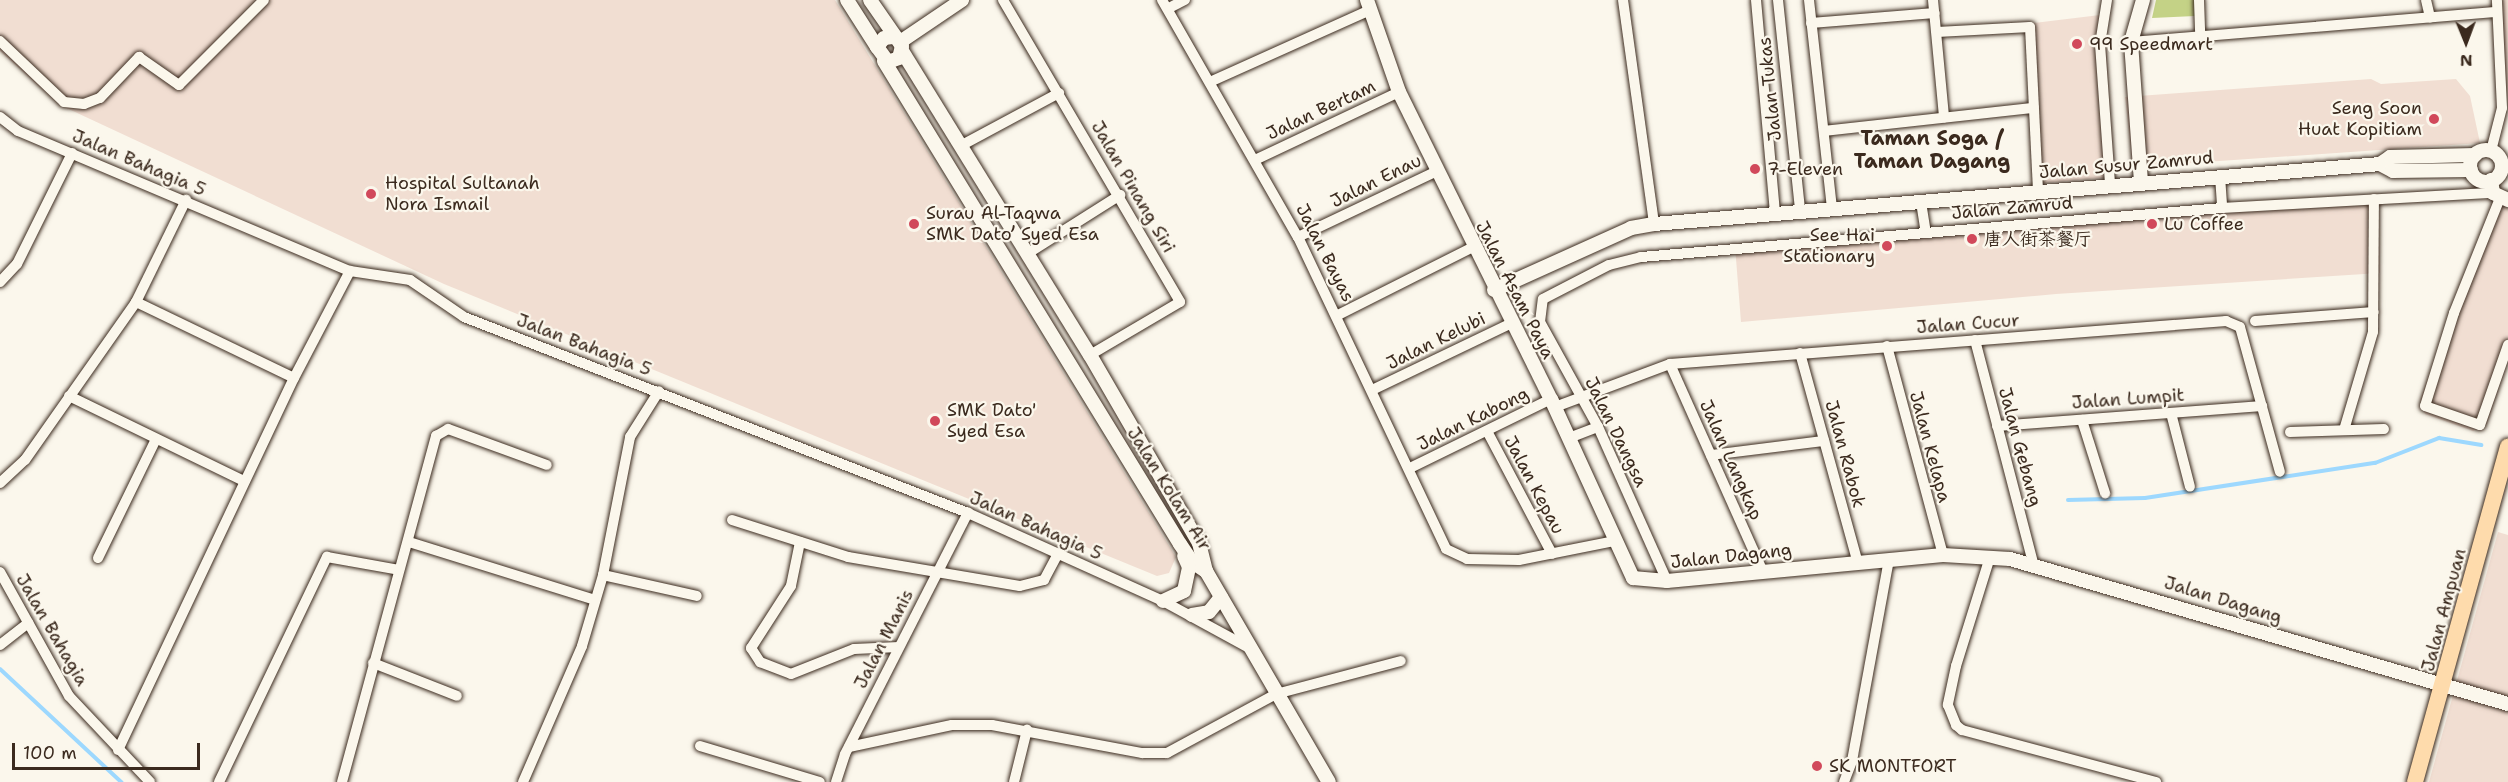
<!DOCTYPE html>
<meta charset="utf-8">
<style>
body{margin:0}
#map{position:relative;width:2508px;height:782px;overflow:hidden;background:#fbf7ec;font-family:"Shantell Sans","LXGW WenKai TC",sans-serif}
div>[style]{position:absolute}
.built>*{inset:0;background:#f1ded2}
.green>*{inset:0;background:#c4d286}
.stream>*{height:4px;margin:-2px;padding:0 2px;transform-origin:2px;border-radius:2px;background:#9dd8fe}
.roads{filter:drop-shadow(0 0 2px #3b2a1e) drop-shadow(0 0 2px #3b2a1e)}
.minor>*{height:10px;margin:-5px;padding:0 5px;transform-origin:5px;border-radius:5px;background:#fbf7ec}
.tertiary>*{height:14px;margin:-7px;padding:0 7px;transform-origin:7px;border-radius:7px;background:#fbf7ec}
.tertiary>.ring{margin:-7px;padding:0;box-sizing:content-box;background:none;border:14px solid #fbf7ec;border-radius:50%}
.primary>*{height:16px;margin:-8px;padding:0 8px;transform-origin:8px;border-radius:8px;background:#fedbac}
.dots>*{width:16px;height:16px;translate:-50% -50%;box-sizing:border-box;border:3px solid #fbf7ec;border-radius:50%}
span{translate:-50% -50%;white-space:nowrap;text-align:center;line-height:1.15;-webkit-text-stroke:4.5px #fbf7ec;paint-order:stroke}
.poi-label{font-size:18px;color:#3b2a1e}
.left{translate:0 -50%;text-align:left}
.right{translate:-100% -50%;text-align:right}
.street-label{font-size:18px;color:#3b2a1e}
.neighbourhood-label{font-size:20px;color:#3b2a1e;font-weight:700}
.north{position:absolute;left:2436px;top:12px;width:60px;height:60px;-webkit-text-stroke:4px #fbf7ec;paint-order:stroke;rotate:179deg;font-size:16px;font-weight:700;line-height:24px;text-align:center;color:#3b2a1e}
.north::after{content:'';display:block;margin:auto;width:21px;height:27px;background:#3b2a1e;clip-path:polygon(50% 0,100% 100%,50% 72%,0 100%)}
.scale{position:absolute;left:12px;top:743px;width:188px;height:27px;box-sizing:border-box;border:3px solid #3b2a1e;border-top:0;padding-left:8px;font-size:18px;line-height:21px;white-space:nowrap;color:#3b2a1e;-webkit-text-stroke:4px #fbf7ec;paint-order:stroke}
</style>
<div id="map">
<div class="built">
<div style="clip-path:polygon(0 0,835px 0,1176px 557px,1169px 573px,1157px 576px,444px 284px,60px 105px,0 51px)"></div>
<div style="clip-path:polygon(2503px 0,2508px 0,2508px 107px,2500px 12px)"></div>
<div style="clip-path:polygon(2100px 15px,2105px 22px,2113px 177px,2033px 184px,2026px 24px)"></div>
<div style="clip-path:polygon(2371px 79px,2381px 84px,2456px 79px,2470px 96px,2480px 143px,2133px 167px,2125px 97px)"></div>
<div style="clip-path:polygon(2504px 191px,2508px 192px,2508px 359px,2487px 424px,2473px 431px,2425px 414px,2420px 400px,2493px 201px)"></div>
<div style="clip-path:polygon(2378px 194px,2380px 273px,2056px 294px,1741px 322px,1735px 246px)"></div>
<div style="clip-path:polygon(2498px 532px,2508px 535px,2508px 782px,2429px 782px)"></div>
</div>
<div class="green">
<div style="clip-path:polygon(2156px 0,2194px 0,2195px 16px,2152px 18px)"></div>
</div>
<div class="stream">
<div style="left:2068px;top:500px;width:77px;rotate:-1.5deg"></div>
<div style="left:2145px;top:498px;width:233px;rotate:-8.7deg"></div>
<div style="left:2375px;top:463px;width:69px;rotate:-21.3deg"></div>
<div style="left:2439px;top:438px;width:43px;rotate:9.5deg"></div>
<div style="left:0;top:669px;width:166px;rotate:43deg"></div>
</div>
<div class="roads">
<div class="minor">
<div style="left:1003px;top:0;width:350px;rotate:59.6deg"></div>
<div style="left:1180px;top:302px;width:104px;rotate:149.5deg"></div>
<div style="left:1162px;top:0;width:273px;rotate:60.2deg"></div>
<div style="left:1298px;top:237px;width:345px;rotate:64.6deg"></div>
<div style="left:1446px;top:549px;width:23px;rotate:25deg"></div>
<div style="left:1467px;top:559px;width:52px;rotate:1.1deg"></div>
<div style="left:1519px;top:560px;width:98px;rotate:-11.2deg"></div>
<div style="left:1623px;top:0;width:226px;rotate:82.1deg"></div>
<div style="left:1756px;top:0;width:213px;rotate:84.9deg"></div>
<div style="left:1778px;top:0;width:212px;rotate:84deg"></div>
<div style="left:1809px;top:0;width:209px;rotate:83.7deg"></div>
<div style="left:1933px;top:0;width:118px;rotate:84.6deg"></div>
<div style="left:2107px;top:0;width:45px;rotate:99deg"></div>
<div style="left:2100px;top:44px;width:141px;rotate:85.9deg"></div>
<div style="left:2199px;top:0;width:37px;rotate:88deg"></div>
<div style="left:2426px;top:0;width:18px;rotate:77deg"></div>
<div style="left:1169px;top:8px;width:18px;rotate:-27deg"></div>
<div style="left:1811px;top:23px;width:124px;rotate:-4.6deg"></div>
<div style="left:1937px;top:32px;width:93px;rotate:-3.1deg"></div>
<div style="left:2030px;top:27px;width:164px;rotate:87.2deg"></div>
<div style="left:0;top:41px;width:88px;rotate:43.6deg"></div>
<div style="left:64px;top:102px;width:20px;rotate:6deg"></div>
<div style="left:84px;top:104px;width:17px;rotate:-21deg"></div>
<div style="left:100px;top:98px;width:57px;rotate:-46.4deg"></div>
<div style="left:139px;top:57px;width:49px;rotate:35deg"></div>
<div style="left:179px;top:85px;width:120px;rotate:-45deg"></div>
<div style="left:2131px;top:42px;width:365px;rotate:-4.7deg"></div>
<div style="left:1212px;top:81px;width:173px;rotate:-24.2deg"></div>
<div style="left:0;top:117px;width:23px;rotate:38deg"></div>
<div style="left:18px;top:131px;width:360px;rotate:22.9deg"></div>
<div style="left:350px;top:271px;width:61px;rotate:8.5deg"></div>
<div style="left:410px;top:280px;width:65px;rotate:34.4deg"></div>
<div style="left:464px;top:317px;width:541px;rotate:21.25deg"></div>
<div style="left:968px;top:513px;width:214px;rotate:24.3deg"></div>
<div style="left:1163px;top:601px;width:100px;rotate:28.6deg"></div>
<div style="left:1824px;top:131px;width:211px;rotate:-6.3deg"></div>
<div style="left:964px;top:144px;width:108px;rotate:-28.2deg"></div>
<div style="left:2491px;top:151px;width:44px;rotate:-75.7deg"></div>
<div style="left:2502px;top:108px;width:108px;rotate:-92.7deg"></div>
<div style="left:1257px;top:159px;width:157px;rotate:-25.3deg"></div>
<div style="left:2220px;top:176px;width:32px;rotate:86deg"></div>
<div style="left:2500px;top:198px;width:124px;rotate:111.8deg"></div>
<div style="left:2454px;top:313px;width:97px;rotate:107.3deg"></div>
<div style="left:2425px;top:406px;width:58px;rotate:19.1deg"></div>
<div style="left:2480px;top:425px;width:85px;rotate:-70.7deg"></div>
<div style="left:1921px;top:202px;width:31px;rotate:81deg"></div>
<div style="left:1298px;top:237px;width:154px;rotate:-25.4deg"></div>
<div style="left:1030px;top:252px;width:107px;rotate:-32.3deg"></div>
<div style="left:0;top:282px;width:25px;rotate:-47deg"></div>
<div style="left:17px;top:264px;width:124px;rotate:-63.6deg"></div>
<div style="left:136px;top:302px;width:175px;rotate:25.7deg"></div>
<div style="left:1338px;top:315px;width:151px;rotate:-26.7deg"></div>
<div style="left:2255px;top:321px;width:119px;rotate:-4.3deg"></div>
<div style="left:1975px;top:340px;width:230px;rotate:75.4deg"></div>
<div style="left:1887px;top:346px;width:216px;rotate:75deg"></div>
<div style="left:1800px;top:353px;width:219px;rotate:74.6deg"></div>
<div style="left:1670px;top:364px;width:226px;rotate:65.9deg"></div>
<div style="left:1374px;top:389px;width:153px;rotate:-25.6deg"></div>
<div style="left:69px;top:396px;width:195px;rotate:25.9deg"></div>
<div style="left:1555px;top:407px;width:123px;rotate:-20.5deg"></div>
<div style="left:1670px;top:364px;width:558px;rotate:-4.42deg"></div>
<div style="left:2226px;top:321px;width:15px;rotate:23deg"></div>
<div style="left:2240px;top:327px;width:150px;rotate:74.6deg"></div>
<div style="left:2171px;top:413px;width:76px;rotate:75.6deg"></div>
<div style="left:2082px;top:420px;width:77px;rotate:72.5deg"></div>
<div style="left:1997px;top:426px;width:266px;rotate:-4.3deg"></div>
<div style="left:2344px;top:430px;width:102px;rotate:-73.5deg"></div>
<div style="left:2373px;top:332px;width:133px;rotate:-89.6deg"></div>
<div style="left:1487px;top:431px;width:139px;rotate:62.1deg"></div>
<div style="left:2290px;top:432px;width:94px;rotate:-1.8deg"></div>
<div style="left:1569px;top:438px;width:31px;rotate:-21deg"></div>
<div style="left:1711px;top:455px;width:114px;rotate:-7.1deg"></div>
<div style="left:1410px;top:468px;width:157px;rotate:-26.1deg"></div>
<div style="left:0;top:483px;width:34px;rotate:-43deg"></div>
<div style="left:25px;top:460px;width:193px;rotate:-54.9deg"></div>
<div style="left:136px;top:302px;width:114px;rotate:-63.9deg"></div>
<div style="left:732px;top:520px;width:122px;rotate:17.7deg"></div>
<div style="left:848px;top:557px;width:174px;rotate:9.6deg"></div>
<div style="left:1020px;top:586px;width:25px;rotate:-14deg"></div>
<div style="left:1044px;top:580px;width:30px;rotate:-62deg"></div>
<div style="left:409px;top:542px;width:195px;rotate:17.3deg"></div>
<div style="left:800px;top:542px;width:45px;rotate:101.6deg"></div>
<div style="left:791px;top:586px;width:74px;rotate:122.8deg"></div>
<div style="left:751px;top:648px;width:17px;rotate:57deg"></div>
<div style="left:760px;top:662px;width:33px;rotate:21deg"></div>
<div style="left:791px;top:674px;width:68px;rotate:-21.6deg"></div>
<div style="left:854px;top:649px;width:45px;rotate:-2.5deg"></div>
<div style="left:1990px;top:557px;width:114px;rotate:107.3deg"></div>
<div style="left:1956px;top:666px;width:40px;rotate:102deg"></div>
<div style="left:1948px;top:705px;width:22px;rotate:68deg"></div>
<div style="left:1956px;top:725px;width:8px;rotate:40deg"></div>
<div style="left:1962px;top:730px;width:201px;rotate:15deg"></div>
<div style="left:98px;top:558px;width:132px;rotate:-64deg"></div>
<div style="left:0;top:572px;width:142px;rotate:60.9deg"></div>
<div style="left:69px;top:696px;width:118px;rotate:46.7deg"></div>
<div style="left:603px;top:575px;width:96px;rotate:12.6deg"></div>
<div style="left:1667px;top:581px;width:169px;rotate:-114.1deg"></div>
<div style="left:1598px;top:427px;width:120px;rotate:-118.9deg"></div>
<div style="left:1540px;top:322px;width:23px;rotate:-83deg"></div>
<div style="left:1543px;top:299px;width:74px;rotate:-27.3deg"></div>
<div style="left:1609px;top:265px;width:33px;rotate:-14deg"></div>
<div style="left:1641px;top:257px;width:583px;rotate:-4.82deg"></div>
<div style="left:2222px;top:208px;width:271px;rotate:-3.2deg"></div>
<div style="left:0;top:645px;width:36px;rotate:-38deg"></div>
<div style="left:373px;top:663px;width:90px;rotate:21.4deg"></div>
<div style="left:700px;top:746px;width:125px;rotate:16.7deg"></div>
<div style="left:849px;top:747px;width:105px;rotate:-12.1deg"></div>
<div style="left:952px;top:725px;width:40px"></div>
<div style="left:992px;top:725px;width:153px;rotate:10.6deg"></div>
<div style="left:1142px;top:753px;width:25px"></div>
<div style="left:1167px;top:753px;width:124px;rotate:-28.4deg"></div>
<div style="left:1276px;top:694px;width:129px;rotate:-14.8deg"></div>
<div style="left:118px;top:750px;width:412px;rotate:-64.7deg"></div>
<div style="left:294px;top:378px;width:121px;rotate:-62.4deg"></div>
<div style="left:219px;top:782px;width:250px;rotate:-64.4deg"></div>
<div style="left:327px;top:557px;width:73px;rotate:10.2deg"></div>
<div style="left:342px;top:782px;width:359px;rotate:-74.8deg"></div>
<div style="left:436px;top:436px;width:14px;rotate:-30deg"></div>
<div style="left:448px;top:429px;width:105px;rotate:20deg"></div>
<div style="left:523px;top:782px;width:148px;rotate:-66.5deg"></div>
<div style="left:582px;top:646px;width:74px;rotate:-73.5deg"></div>
<div style="left:603px;top:575px;width:141px;rotate:-78.9deg"></div>
<div style="left:630px;top:437px;width:54px;rotate:-57.8deg"></div>
<div style="left:836px;top:782px;width:29px;rotate:-72deg"></div>
<div style="left:845px;top:754px;width:271px;rotate:-63deg"></div>
<div style="left:1014px;top:782px;width:54px;rotate:-76deg"></div>
<div style="left:1844px;top:782px;width:22px;rotate:-69deg"></div>
<div style="left:1852px;top:761px;width:204px;rotate:-79.6deg"></div>
</div>
<div class="tertiary">
<div style="left:847px;top:0;width:56px;rotate:57.4deg"></div>
<div style="left:870px;top:0;width:56px;rotate:55.2deg"></div>
<div style="left:902px;top:46px;width:12px;rotate:104deg"></div>
<div style="left:899px;top:58px;width:12px;rotate:160deg"></div>
<div style="left:888px;top:62px;width:19px;rotate:-126deg"></div>
<div style="left:877px;top:47px;width:11px;rotate:-52deg"></div>
<div style="left:884px;top:38px;width:9px;rotate:-6deg"></div>
<div style="left:1367px;top:0;width:97px;rotate:70.8deg"></div>
<div style="left:1399px;top:92px;width:343px;rotate:63.7deg"></div>
<div style="left:1551px;top:399px;width:197px;rotate:65.4deg"></div>
<div style="left:1633px;top:578px;width:34px;rotate:5deg"></div>
<div style="left:1667px;top:581px;width:277px;rotate:-5.4deg"></div>
<div style="left:1943px;top:555px;width:67px;rotate:3.4deg"></div>
<div style="left:2010px;top:559px;width:519px;rotate:16.23deg"></div>
<div style="left:900px;top:42px;width:75px;rotate:-34.1deg"></div>
<div style="left:902px;top:51px;width:357px;rotate:58.3deg"></div>
<div style="left:1090px;top:355px;width:217px;rotate:59.9deg"></div>
<div style="left:1199px;top:543px;width:29px;rotate:76deg"></div>
<div style="left:884px;top:61px;width:566px;rotate:58.5deg"></div>
<div style="left:1180px;top:544px;width:22px;rotate:56deg"></div>
<div style="left:1192px;top:562px;width:17px;rotate:33deg"></div>
<div class="ring" style="left:2470px;top:150px;width:18px;height:18px"></div>
<div style="left:2380px;top:164px;width:12px;rotate:-35deg"></div>
<div style="left:2390px;top:157px;width:85px;rotate:-1.3deg"></div>
<div style="left:2380px;top:164px;width:15px;rotate:28deg"></div>
<div style="left:2393px;top:171px;width:78px;rotate:-0.7deg"></div>
<div style="left:2491px;top:180px;width:13px;rotate:81deg"></div>
<div style="left:2493px;top:193px;width:17px;rotate:25deg"></div>
<div style="left:2141px;top:182px;width:140px;rotate:-94.1deg"></div>
<div style="left:2131px;top:42px;width:44px;rotate:-74.1deg"></div>
<div style="left:1494px;top:290px;width:150px;rotate:-24.3deg"></div>
<div style="left:1631px;top:228px;width:23px;rotate:-10deg"></div>
<div style="left:1654px;top:224px;width:728px;rotate:-4.72deg"></div>
<div style="left:1206px;top:571px;width:244px;rotate:59.8deg"></div>
<div style="left:1163px;top:601px;width:23px;rotate:-25deg"></div>
<div style="left:1184px;top:591px;width:25px;rotate:-78deg"></div>
<div style="left:1189px;top:567px;width:12px;rotate:-114deg"></div>
<div style="left:1192px;top:615px;width:17px;rotate:-10deg"></div>
<div style="left:1209px;top:612px;width:19px;rotate:-51deg"></div>
</div>
<div class="primary">
<div style="left:2415px;top:782px;width:348px;rotate:-74.5deg"></div>
</div>
</div>
<div class="dots">
<div style="left:2077px;top:44px;background:#d1495b"></div>
<div style="left:2434px;top:119px;background:#d1495b"></div>
<div style="left:1755px;top:169px;background:#d1495b"></div>
<div style="left:371px;top:194px;background:#d1495b"></div>
<div style="left:914px;top:224px;background:#d1495b"></div>
<div style="left:2152px;top:224px;background:#d1495b"></div>
<div style="left:1972px;top:239px;background:#d1495b"></div>
<div style="left:1887px;top:246px;background:#d1495b"></div>
<div style="left:935px;top:421px;background:#d1495b"></div>
<div style="left:1817px;top:766px;background:#d1495b"></div>
</div>
<div class="poi-label">
<span class="left" style="left:2089px;top:44px">99 Speedmart</span>
<span class="right" style="left:2422px;top:119px">Seng Soon<br>Huat Kopitiam</span>
<span class="left" style="left:1767px;top:169px">7-Eleven</span>
<span class="left" style="left:385px;top:194px">Hospital Sultanah<br>Nora Ismail</span>
<span class="left" style="left:926px;top:224px">Surau Al-Taqwa<br>SMK Dato’ Syed Esa</span>
<span class="left" style="left:2164px;top:224px">Lu Coffee</span>
<span class="right" style="left:1875px;top:246px">See Hai<br>Stationary</span>
<span class="left" style="left:1984px;top:239px">唐人街茶餐厅</span>
<span class="left" style="left:947px;top:421px">SMK Dato'<br>Syed Esa</span>
<span class="left" style="left:1829px;top:766px">SK MONTFORT</span>
</div>
<div class="street-label">
<span style="left:1770px;top:89px;rotate:-96deg">Jalan Tukas</span>
<span style="left:1321px;top:110px;rotate:-25deg">Jalan Bertam</span>
<span style="left:139px;top:163px;rotate:23deg">Jalan Bahagia 5</span>
<span style="left:2126px;top:165px;rotate:-5deg">Jalan Susur Zamrud</span>
<span style="left:1376px;top:181px;rotate:-26deg">Jalan Enau</span>
<span style="left:1133px;top:187px;rotate:60deg">Jalan Pinang Siri</span>
<span style="left:2012px;top:208px;rotate:-5deg">Jalan Zamrud</span>
<span style="left:1325px;top:253px;rotate:63deg">Jalan Bayas</span>
<span style="left:1515px;top:290px;rotate:63deg">Jalan Asam Paya</span>
<span style="left:1968px;top:324px;rotate:-4deg">Jalan Cucur</span>
<span style="left:1436px;top:341px;rotate:-26deg">Jalan Kelubi</span>
<span style="left:584px;top:345px;rotate:21deg">Jalan Bahagia 5</span>
<span style="left:2128px;top:399px;rotate:-4deg">Jalan Lumpit</span>
<span style="left:1473px;top:419px;rotate:-26deg">Jalan Kabong</span>
<span style="left:1616px;top:432px;rotate:64deg">Jalan Dangsa</span>
<span style="left:1930px;top:447px;rotate:75deg">Jalan Kelapa</span>
<span style="left:2020px;top:447px;rotate:75deg">Jalan Gebang</span>
<span style="left:1845px;top:454px;rotate:75deg">Jalan Rabok</span>
<span style="left:1731px;top:460px;rotate:66deg">Jalan Langkap</span>
<span style="left:1534px;top:485px;rotate:62deg">Jalan Kepau</span>
<span style="left:1169px;top:489px;rotate:58deg">Jalan Kolam Air</span>
<span style="left:1036px;top:526px;rotate:24deg">Jalan Bahagia 5</span>
<span style="left:1731px;top:556px;rotate:-6deg">Jalan Dagang</span>
<span style="left:2223px;top:600px;rotate:17deg">Jalan Dagang</span>
<span style="left:2444px;top:610px;rotate:-75deg">Jalan Ampuan</span>
<span style="left:52px;top:630px;rotate:60deg">Jalan Bahagia</span>
<span style="left:884px;top:639px;rotate:-63deg">Jalan Manis</span>
</div>
<div class="neighbourhood-label">
<span style="left:1932px;top:150px">Taman Soga /<br>Taman Dagang</span>
</div>
<div class="north">N</div>
<div class="scale">100 m</div>
</div>
